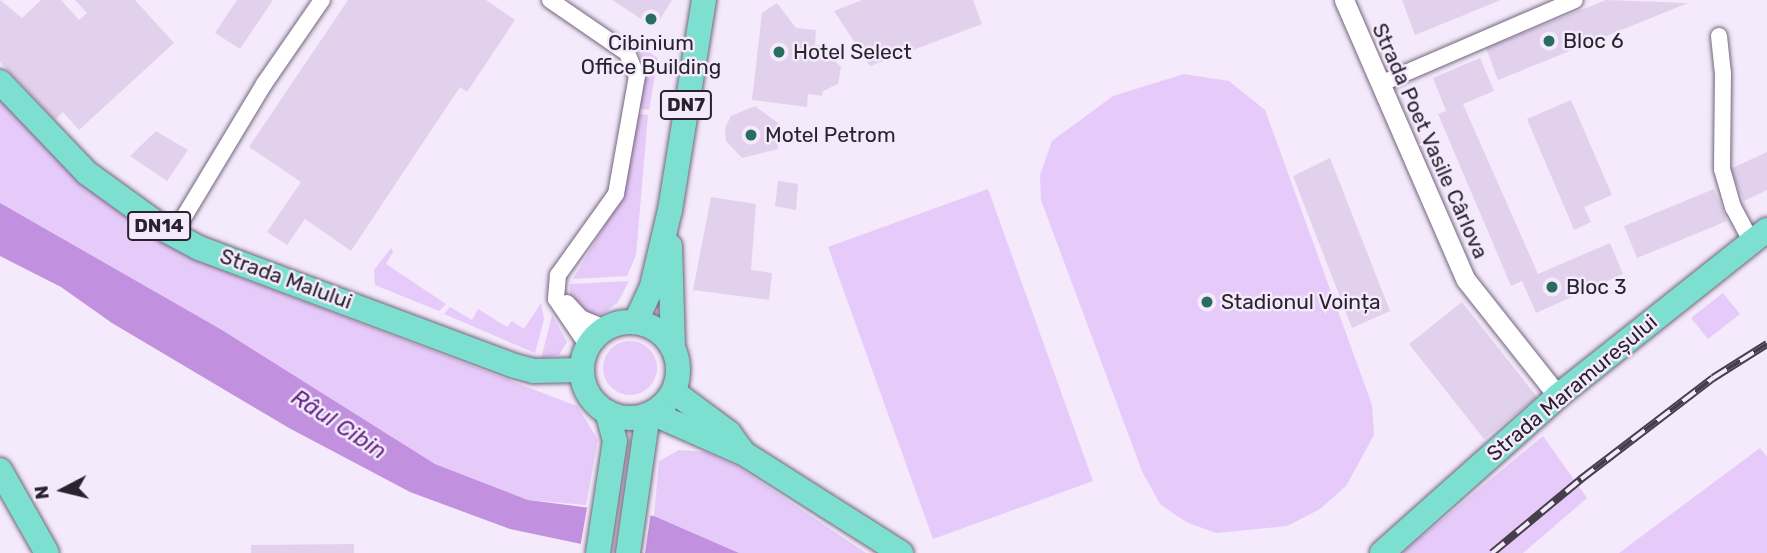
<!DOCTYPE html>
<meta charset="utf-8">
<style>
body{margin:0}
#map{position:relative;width:1767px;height:553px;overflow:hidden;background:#f4eafb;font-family:Rubik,sans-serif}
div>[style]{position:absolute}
.green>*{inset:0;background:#e6caf9}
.round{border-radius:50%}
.water>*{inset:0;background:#c190df}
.pier>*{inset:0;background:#f4eafb}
.building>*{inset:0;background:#e2d1ed}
.roads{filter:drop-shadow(0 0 2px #73657d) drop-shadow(0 0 2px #73657d)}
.minor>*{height:16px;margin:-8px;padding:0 8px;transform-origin:8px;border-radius:8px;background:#fff}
.tertiary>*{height:19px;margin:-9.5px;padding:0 9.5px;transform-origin:9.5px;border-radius:9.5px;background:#fff}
.primary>*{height:24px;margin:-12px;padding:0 12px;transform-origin:12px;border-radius:12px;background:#7cdfd0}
.primary>.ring{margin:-12px;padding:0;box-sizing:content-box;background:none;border:24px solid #7cdfd0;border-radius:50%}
.rail>*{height:8px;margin-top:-4px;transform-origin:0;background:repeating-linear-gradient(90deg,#f4eafb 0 16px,#463f4b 0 32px);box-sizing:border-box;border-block:2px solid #463f4b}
.dots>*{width:19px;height:19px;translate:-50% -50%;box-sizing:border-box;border:4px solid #f4eafb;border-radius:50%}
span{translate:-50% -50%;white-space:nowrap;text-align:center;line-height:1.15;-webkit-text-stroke:5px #f4eafb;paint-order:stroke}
.shield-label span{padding:2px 5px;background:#f4eafb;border:2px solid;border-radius:5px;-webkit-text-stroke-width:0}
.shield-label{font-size:19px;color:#29232e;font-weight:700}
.poi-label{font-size:21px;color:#29232e}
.left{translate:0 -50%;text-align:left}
.street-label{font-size:21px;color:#29232e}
.water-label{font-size:23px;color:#662886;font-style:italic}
.north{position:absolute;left:28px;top:455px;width:70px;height:70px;-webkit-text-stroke:5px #f4eafb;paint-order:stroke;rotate:263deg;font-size:19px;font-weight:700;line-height:28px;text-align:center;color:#29232e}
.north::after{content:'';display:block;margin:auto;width:24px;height:32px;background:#29232e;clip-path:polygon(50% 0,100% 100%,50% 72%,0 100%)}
</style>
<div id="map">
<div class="green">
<div style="clip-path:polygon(632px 41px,658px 58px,649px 110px,637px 108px,643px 61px)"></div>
<div style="clip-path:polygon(1184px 74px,1229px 81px,1265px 110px,1372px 405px,1374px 435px,1346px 486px,1320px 509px,1287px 526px,1216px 533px,1186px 522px,1160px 504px,1142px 471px,1041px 200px,1040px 175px,1052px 141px,1113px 96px)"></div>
<div style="clip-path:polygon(0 96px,154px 236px,194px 260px,577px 406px,598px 440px,586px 505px,528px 500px,435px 464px,222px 330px,8px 210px,0 203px)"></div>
<div style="clip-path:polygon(636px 113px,648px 115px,636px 255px,627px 276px,573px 279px,615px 208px)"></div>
<div style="clip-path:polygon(988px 189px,1093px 481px,933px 539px,828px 247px)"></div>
<div style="clip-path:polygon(391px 248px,393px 252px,386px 264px,446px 304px,439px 311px,375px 285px,374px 270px)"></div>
<div style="clip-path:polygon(629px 281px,618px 302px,603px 314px,591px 316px,570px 298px,570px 284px)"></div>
<div style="clip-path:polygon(1723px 293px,1740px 314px,1708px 339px,1691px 318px)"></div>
<div style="clip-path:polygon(541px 303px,544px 319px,535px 353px,444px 314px,450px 307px,472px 320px,478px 309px,507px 327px,512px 321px,524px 329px)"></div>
<div style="clip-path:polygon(552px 315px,567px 342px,559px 355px,541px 359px)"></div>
<div class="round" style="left:603px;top:341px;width:54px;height:54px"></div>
<div style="clip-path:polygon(1543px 436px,1587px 498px,1523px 553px,1402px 553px)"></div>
<div style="clip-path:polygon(1760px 448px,1767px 457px,1767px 553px,1619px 553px)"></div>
<div style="clip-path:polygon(679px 450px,706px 452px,741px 469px,866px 553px,739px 553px,654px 516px,659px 461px)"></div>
</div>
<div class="water">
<div style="clip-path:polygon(0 203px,222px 330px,435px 464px,528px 500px,654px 516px,739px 553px,624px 553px,510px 529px,410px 492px,289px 428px,112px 323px,61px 287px,0 256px)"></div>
</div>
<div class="pier">
<div style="clip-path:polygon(588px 502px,651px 512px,645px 553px,580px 548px)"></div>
</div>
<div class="building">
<div style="clip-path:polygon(0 0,22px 18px,41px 0,61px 0,79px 20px,87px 13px,75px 0,135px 0,174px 43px,79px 130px,63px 112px,55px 120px,0 62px)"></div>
<div style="clip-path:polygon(237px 0,273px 0,240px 49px,215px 33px)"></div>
<div style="clip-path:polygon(348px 0,486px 0,515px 20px,467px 92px,460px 87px,351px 251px,305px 219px,287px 245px,267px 232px,301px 182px,249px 147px)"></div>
<div style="clip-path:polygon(612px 0,672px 0,655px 28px)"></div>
<div style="clip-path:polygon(862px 0,973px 0,982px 24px,870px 66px,834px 11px)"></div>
<div style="clip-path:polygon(1402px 0,1501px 0,1415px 35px)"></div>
<div style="clip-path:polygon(1606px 0,1688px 3px,1498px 80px,1486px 48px)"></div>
<div style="clip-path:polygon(777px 3px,796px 28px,816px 30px,815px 45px,829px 47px,828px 54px,841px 67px,838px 84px,823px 91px,822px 96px,808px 94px,807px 107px,752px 100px,762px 13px)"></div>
<div style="clip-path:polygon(1480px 58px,1494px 91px,1463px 104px,1538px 274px,1610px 243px,1623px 274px,1536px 313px,1522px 281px,1511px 286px,1438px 114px,1446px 111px,1433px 78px)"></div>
<div style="clip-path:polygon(1571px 100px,1612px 195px,1584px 207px,1591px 222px,1574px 230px,1527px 119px)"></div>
<div style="clip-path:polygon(755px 106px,778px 123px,778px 149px,742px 158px,726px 141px,725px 128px,731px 116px)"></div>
<div style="clip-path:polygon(156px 131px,188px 150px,167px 181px,130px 156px)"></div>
<div style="clip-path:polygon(1767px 152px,1767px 190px,1744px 201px,1730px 169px)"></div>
<div style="clip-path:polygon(1330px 158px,1390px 311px,1352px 328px,1293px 176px)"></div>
<div style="clip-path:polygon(778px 181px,798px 184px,796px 210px,775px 206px)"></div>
<div style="clip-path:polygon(1714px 189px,1727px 221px,1637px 258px,1624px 226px)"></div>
<div style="clip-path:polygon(711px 197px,756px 204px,751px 270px,772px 273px,769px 300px,693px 290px)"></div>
<div style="clip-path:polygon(1462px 302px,1537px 397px,1484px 439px,1409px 344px)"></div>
<div style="clip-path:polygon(354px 544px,354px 553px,251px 553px,251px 545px)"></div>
</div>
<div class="roads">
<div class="minor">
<div style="left:550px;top:0;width:93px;rotate:34.5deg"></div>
<div style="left:627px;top:53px;width:25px;rotate:67deg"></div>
<div style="left:637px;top:76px;width:120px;rotate:100.1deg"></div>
<div style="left:616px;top:194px;width:100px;rotate:125.6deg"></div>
<div style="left:558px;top:275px;width:24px;rotate:95deg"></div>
<div style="left:556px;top:299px;width:57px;rotate:55.8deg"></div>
<div style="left:1719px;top:36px;width:37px;rotate:84deg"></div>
<div style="left:1723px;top:73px;width:96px;rotate:90.6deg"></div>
<div style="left:1722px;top:169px;width:40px;rotate:74deg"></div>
<div style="left:1733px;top:207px;width:38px;rotate:62deg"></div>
<div style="left:1380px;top:84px;width:212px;rotate:-23.3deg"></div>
<div style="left:173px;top:235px;width:176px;rotate:-58.9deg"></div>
<div style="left:264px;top:84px;width:102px;rotate:-55.4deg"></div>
<div style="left:567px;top:303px;width:21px;rotate:47deg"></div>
<div style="left:581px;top:318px;width:26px;rotate:23deg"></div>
</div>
<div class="tertiary">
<div style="left:1344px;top:0;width:305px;rotate:66.5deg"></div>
<div style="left:1466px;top:280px;width:148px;rotate:51.6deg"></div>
</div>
<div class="primary">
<div style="left:0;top:82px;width:126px;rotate:46.3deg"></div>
<div style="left:87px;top:173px;width:99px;rotate:35.9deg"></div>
<div style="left:167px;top:231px;width:36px;rotate:28deg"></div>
<div style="left:199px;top:248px;width:337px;rotate:20.5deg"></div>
<div style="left:515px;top:366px;width:20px;rotate:15deg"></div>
<div style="left:534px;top:371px;width:47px;rotate:-1.2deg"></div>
<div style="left:670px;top:246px;width:99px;rotate:88.3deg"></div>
<div style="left:636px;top:321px;width:38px;rotate:-65deg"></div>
<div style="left:652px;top:286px;width:78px;rotate:-76.7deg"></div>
<div style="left:670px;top:210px;width:213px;rotate:-80.8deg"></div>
<div class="ring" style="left:582px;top:322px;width:72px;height:72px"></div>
<div style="left:674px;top:392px;width:69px;rotate:36.7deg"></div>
<div style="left:729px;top:433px;width:22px;rotate:54deg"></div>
<div style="left:652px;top:413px;width:102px;rotate:23.8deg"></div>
<div style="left:745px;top:454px;width:185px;rotate:32.4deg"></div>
<div style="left:0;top:470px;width:95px;rotate:60.5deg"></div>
<div style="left:598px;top:553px;width:113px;rotate:-81.4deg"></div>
<div style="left:615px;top:441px;width:30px;rotate:-105deg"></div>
<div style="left:628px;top:553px;width:139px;rotate:-81.8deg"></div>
<div style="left:1382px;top:553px;width:236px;rotate:-41.7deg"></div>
<div style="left:1558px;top:396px;width:267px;rotate:-38.5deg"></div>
</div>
</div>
<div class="rail">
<div style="left:1492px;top:553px;width:116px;rotate:-39.7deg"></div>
<div style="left:1581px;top:479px;width:166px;rotate:-37.4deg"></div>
<div style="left:1713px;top:378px;width:64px;rotate:-32.2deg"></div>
</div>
<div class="dots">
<div style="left:651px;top:19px;background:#286d61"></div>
<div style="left:1549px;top:41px;background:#286d61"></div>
<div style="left:779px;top:52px;background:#286d61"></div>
<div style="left:751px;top:135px;background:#286d61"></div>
<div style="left:1552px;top:287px;background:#286d61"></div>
<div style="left:1207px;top:302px;background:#286d61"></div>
</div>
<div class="shield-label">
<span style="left:686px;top:105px">DN7</span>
<span style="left:159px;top:226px">DN14</span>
</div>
<div class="poi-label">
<span class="left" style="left:1563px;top:41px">Bloc 6</span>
<span style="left:651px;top:55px">Cibinium<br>Office Building</span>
<span class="left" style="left:793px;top:52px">Hotel Select</span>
<span class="left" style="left:765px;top:135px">Motel Petrom</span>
<span class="left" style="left:1566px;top:287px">Bloc 3</span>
<span class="left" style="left:1221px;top:302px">Stadionul Voința</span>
</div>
<div class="street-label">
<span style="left:1430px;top:141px;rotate:66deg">Strada Poet Vasile Cârlova</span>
<span style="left:286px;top:279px;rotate:20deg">Strada Malului</span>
<span style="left:1572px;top:388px;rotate:-40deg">Strada Maramureșului</span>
</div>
<div class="water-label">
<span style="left:339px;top:424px;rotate:33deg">Râul Cibin</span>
</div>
<div class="north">N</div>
</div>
